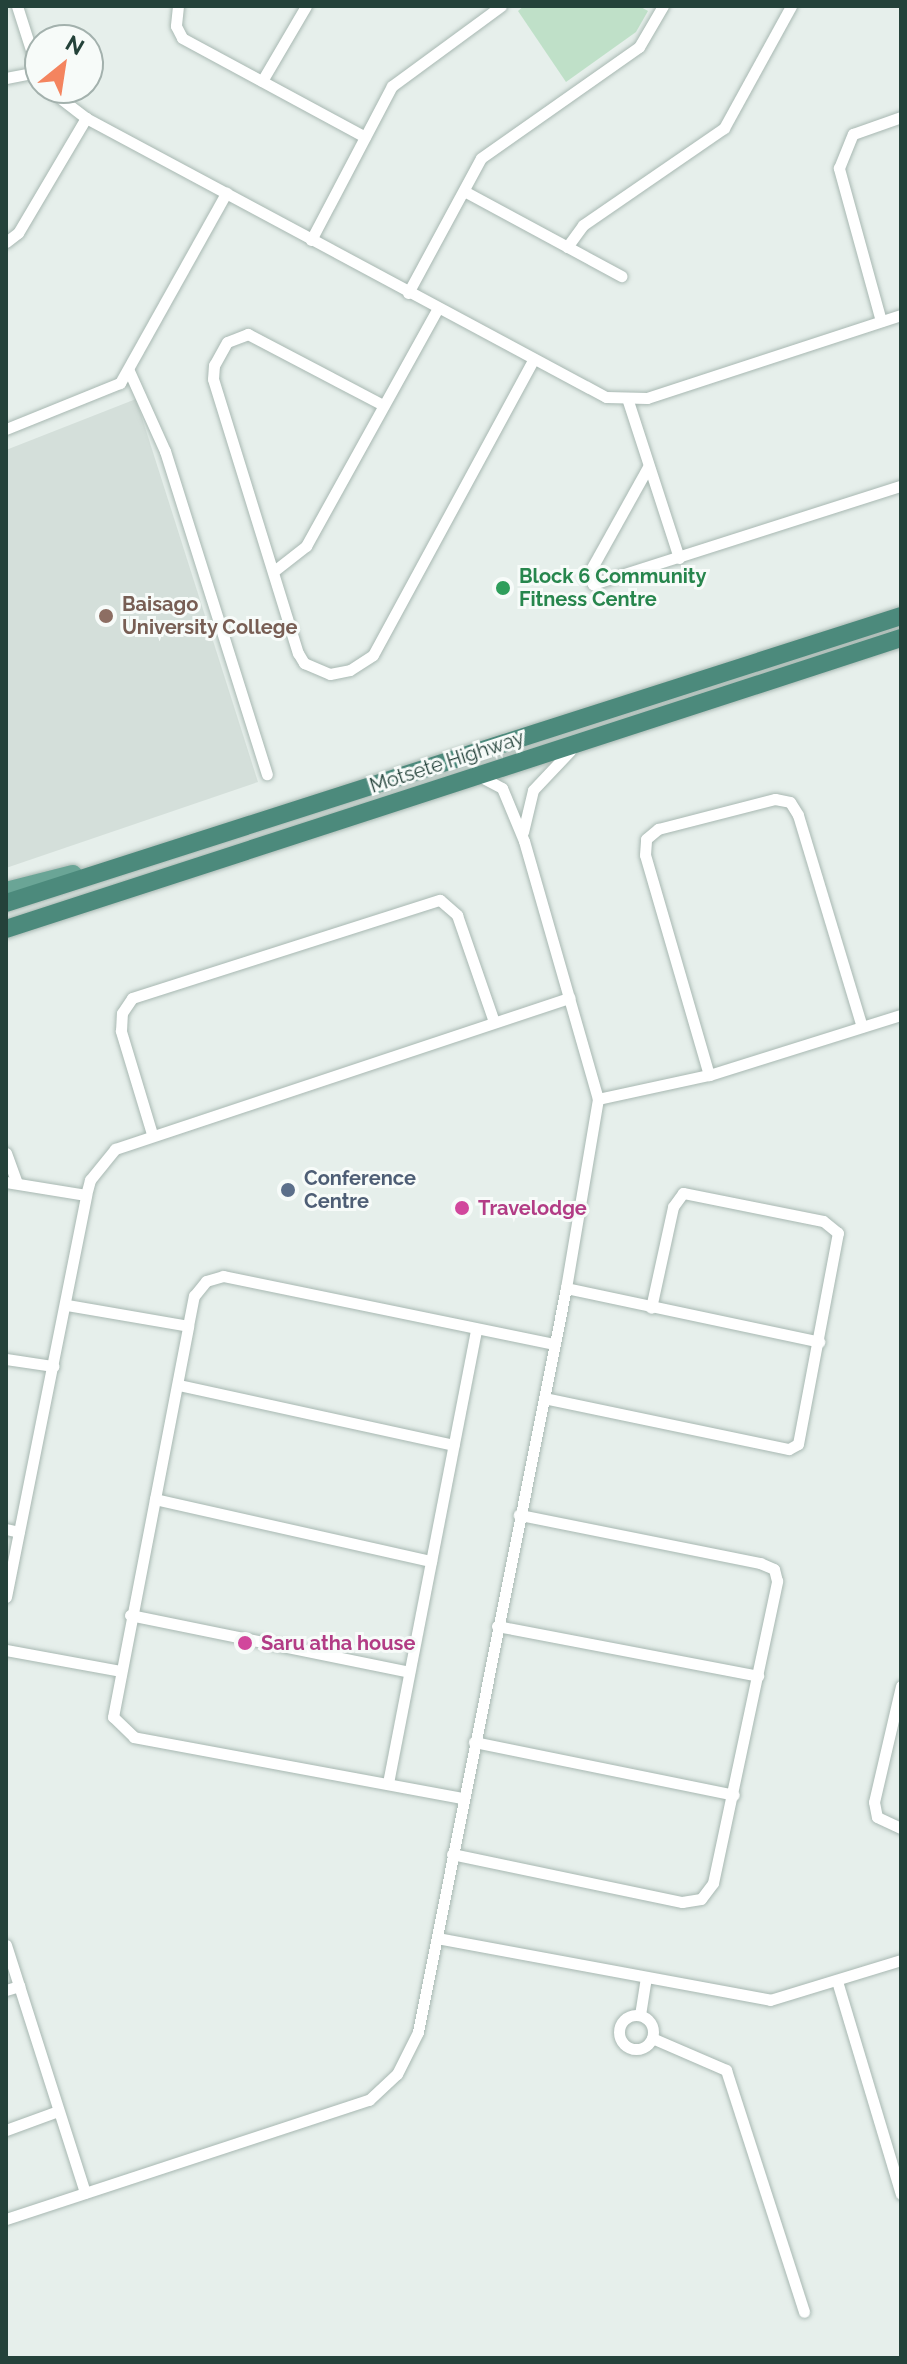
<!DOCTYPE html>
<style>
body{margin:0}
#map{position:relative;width:907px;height:2364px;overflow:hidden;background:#e6efeb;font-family:Raleway,sans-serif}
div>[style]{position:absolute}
.built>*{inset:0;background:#d4dfda}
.green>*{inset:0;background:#bfe0c8}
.roads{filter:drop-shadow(0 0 2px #a8b8b2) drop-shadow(0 0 2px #a8b8b2)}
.minor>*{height:11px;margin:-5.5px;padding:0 5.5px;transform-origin:5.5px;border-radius:5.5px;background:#fff}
.minor>.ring{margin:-5.5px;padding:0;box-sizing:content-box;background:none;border:11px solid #fff;border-radius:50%}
.primary>*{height:18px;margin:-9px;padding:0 9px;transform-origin:9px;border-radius:9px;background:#6aa596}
.trunk>*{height:18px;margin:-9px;padding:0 9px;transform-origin:9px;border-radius:9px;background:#4c8a7c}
.dots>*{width:22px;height:22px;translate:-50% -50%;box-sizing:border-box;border:4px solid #f7fbf9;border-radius:50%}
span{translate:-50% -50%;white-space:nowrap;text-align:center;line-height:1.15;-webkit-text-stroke:6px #f7fbf9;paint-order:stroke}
.leisure-label{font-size:20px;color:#27864d;font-weight:700}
.left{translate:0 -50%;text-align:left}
.education-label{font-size:20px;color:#785e54;font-weight:700}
.street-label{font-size:20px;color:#24423a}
.service-label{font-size:20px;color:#4e5e75;font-weight:700}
.hotel-label{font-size:20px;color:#b23c85;font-weight:700}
.frame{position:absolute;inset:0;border:8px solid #24423a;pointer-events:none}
.north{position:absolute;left:24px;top:24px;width:80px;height:80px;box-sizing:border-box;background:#f7fbf9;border:2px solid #a3b1ad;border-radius:50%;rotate:30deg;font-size:22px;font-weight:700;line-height:32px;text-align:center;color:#24423a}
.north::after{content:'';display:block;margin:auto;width:28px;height:36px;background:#f4845f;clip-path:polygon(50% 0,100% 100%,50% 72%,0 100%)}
</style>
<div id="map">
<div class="built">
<div style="clip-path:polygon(136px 399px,258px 782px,6px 868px,6px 450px)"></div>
</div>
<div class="green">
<div style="clip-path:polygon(524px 6px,639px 6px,648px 11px,636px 32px,566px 82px,518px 11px)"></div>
</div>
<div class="roads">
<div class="minor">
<div style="left:17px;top:6px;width:76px;rotate:72.3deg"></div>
<div style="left:178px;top:6px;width:20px;rotate:96deg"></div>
<div style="left:176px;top:26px;width:13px;rotate:63deg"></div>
<div style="left:182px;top:38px;width:208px;rotate:28.4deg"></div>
<div style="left:6px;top:78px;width:31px;rotate:-11deg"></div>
<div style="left:262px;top:81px;width:87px;rotate:-59.6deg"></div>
<div style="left:47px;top:88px;width:49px;rotate:37.6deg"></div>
<div style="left:86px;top:118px;width:590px;rotate:28.22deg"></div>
<div style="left:606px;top:397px;width:41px;rotate:1.4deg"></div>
<div style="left:647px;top:398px;width:267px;rotate:-18.1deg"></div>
<div style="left:464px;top:191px;width:179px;rotate:28.4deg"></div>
<div style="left:311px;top:240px;width:174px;rotate:-62.3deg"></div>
<div style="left:392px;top:86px;width:135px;rotate:-36.3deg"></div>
<div style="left:6px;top:242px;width:15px;rotate:-37deg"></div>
<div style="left:18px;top:233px;width:134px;rotate:-59.4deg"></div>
<div style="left:567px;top:247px;width:27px;rotate:-54deg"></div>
<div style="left:583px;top:225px;width:171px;rotate:-34.5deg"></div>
<div style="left:724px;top:128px;width:139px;rotate:-61.2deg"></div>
<div style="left:408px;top:293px;width:153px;rotate:-61.6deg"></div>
<div style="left:481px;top:158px;width:193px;rotate:-35.1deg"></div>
<div style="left:639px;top:47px;width:48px;rotate:-59.7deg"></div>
<div style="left:881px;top:321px;width:159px;rotate:-105.4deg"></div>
<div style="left:839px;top:168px;width:37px;rotate:-68deg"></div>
<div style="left:853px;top:134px;width:51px;rotate:-19.5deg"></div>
<div style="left:129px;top:371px;width:88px;rotate:65.8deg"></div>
<div style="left:165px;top:451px;width:339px;rotate:72.5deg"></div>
<div style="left:628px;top:401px;width:165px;rotate:72deg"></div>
<div style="left:383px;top:405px;width:153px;rotate:-152.3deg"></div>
<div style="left:248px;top:334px;width:22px;rotate:159deg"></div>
<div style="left:227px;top:342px;width:26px;rotate:119deg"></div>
<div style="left:214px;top:365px;width:14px;rotate:94deg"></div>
<div style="left:213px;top:379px;width:287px;rotate:72.8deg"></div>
<div style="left:298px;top:653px;width:12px;rotate:59deg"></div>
<div style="left:304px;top:663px;width:28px;rotate:23deg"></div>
<div style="left:330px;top:674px;width:20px;rotate:-11deg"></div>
<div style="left:350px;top:670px;width:27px;rotate:-33deg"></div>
<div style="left:373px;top:655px;width:336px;rotate:-61.5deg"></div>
<div style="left:6px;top:429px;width:123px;rotate:-22deg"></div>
<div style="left:120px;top:383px;width:218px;rotate:-60.8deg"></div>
<div style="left:648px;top:467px;width:121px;rotate:119.1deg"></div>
<div style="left:589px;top:573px;width:12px;rotate:70deg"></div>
<div style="left:593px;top:584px;width:323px;rotate:-17.7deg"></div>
<div style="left:274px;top:571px;width:41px;rotate:-38deg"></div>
<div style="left:306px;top:546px;width:272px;rotate:-61deg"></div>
<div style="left:523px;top:832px;width:43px;rotate:-76.6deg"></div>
<div style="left:533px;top:790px;width:54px;rotate:-46.5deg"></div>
<div style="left:709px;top:1075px;width:229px;rotate:-106.2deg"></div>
<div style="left:645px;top:855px;width:16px;rotate:-86deg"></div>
<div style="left:646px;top:839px;width:16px;rotate:-40deg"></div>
<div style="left:658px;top:829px;width:121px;rotate:-14.4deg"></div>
<div style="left:775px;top:799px;width:15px;rotate:11deg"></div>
<div style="left:790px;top:802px;width:15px;rotate:58deg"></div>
<div style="left:798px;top:815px;width:221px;rotate:73.2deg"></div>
<div style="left:598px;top:1099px;width:114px;rotate:-12.2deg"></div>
<div style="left:709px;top:1075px;width:201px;rotate:-17.4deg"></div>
<div style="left:152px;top:1134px;width:108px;rotate:-106.8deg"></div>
<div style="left:121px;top:1031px;width:18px;rotate:-87deg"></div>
<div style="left:122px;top:1013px;width:18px;rotate:-56deg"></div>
<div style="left:132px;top:998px;width:323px;rotate:-17.7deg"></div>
<div style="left:440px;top:900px;width:23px;rotate:41deg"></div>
<div style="left:457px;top:915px;width:113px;rotate:70.9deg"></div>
<div style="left:6px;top:1153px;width:30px;rotate:70deg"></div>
<div style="left:6px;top:1182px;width:81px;rotate:9.2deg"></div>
<div style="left:566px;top:1288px;width:259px;rotate:12deg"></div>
<div style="left:67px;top:1305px;width:123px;rotate:9.8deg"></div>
<div style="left:6px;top:1359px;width:48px;rotate:8.5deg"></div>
<div style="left:179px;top:1385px;width:281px;rotate:12.3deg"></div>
<div style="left:544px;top:1398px;width:250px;rotate:11.8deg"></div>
<div style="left:789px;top:1449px;width:10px;rotate:-29deg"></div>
<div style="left:798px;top:1444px;width:215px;rotate:-79.3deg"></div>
<div style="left:838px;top:1233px;width:19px;rotate:-141deg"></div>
<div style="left:823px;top:1221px;width:143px;rotate:-168.7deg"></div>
<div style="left:683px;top:1193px;width:17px;rotate:126deg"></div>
<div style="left:673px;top:1207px;width:103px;rotate:102.3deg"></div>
<div style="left:155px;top:1499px;width:283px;rotate:12.7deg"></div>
<div style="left:6px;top:1529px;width:13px;rotate:13deg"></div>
<div style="left:6px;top:1597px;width:410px;rotate:-78.7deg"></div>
<div style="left:86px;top:1195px;width:16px;rotate:-75deg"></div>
<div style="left:90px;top:1180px;width:40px;rotate:-51deg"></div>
<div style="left:115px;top:1149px;width:479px;rotate:-18.4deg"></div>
<div style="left:130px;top:1615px;width:285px;rotate:11.5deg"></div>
<div style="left:497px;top:1626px;width:266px;rotate:10.8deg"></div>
<div style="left:6px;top:1650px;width:116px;rotate:10.4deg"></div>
<div style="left:901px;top:1686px;width:119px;rotate:103.1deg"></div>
<div style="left:874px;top:1802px;width:15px;rotate:79deg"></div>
<div style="left:877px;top:1817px;width:26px;rotate:25deg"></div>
<div style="left:474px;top:1742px;width:265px;rotate:11.5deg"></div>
<div style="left:388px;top:1783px;width:462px;rotate:-79deg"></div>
<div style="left:462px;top:1798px;width:334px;rotate:-169.5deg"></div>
<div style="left:134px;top:1737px;width:29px;rotate:-136deg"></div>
<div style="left:113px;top:1717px;width:398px;rotate:-79.1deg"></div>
<div style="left:188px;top:1326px;width:31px;rotate:-79deg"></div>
<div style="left:194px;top:1296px;width:19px;rotate:-51deg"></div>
<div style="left:206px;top:1281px;width:18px;rotate:-16deg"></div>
<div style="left:223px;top:1276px;width:338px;rotate:11.6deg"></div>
<div style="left:452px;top:1854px;width:235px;rotate:11.8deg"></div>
<div style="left:682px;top:1902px;width:19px;rotate:-9deg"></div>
<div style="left:701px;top:1899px;width:20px;rotate:-53deg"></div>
<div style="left:713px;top:1883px;width:309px;rotate:-78deg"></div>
<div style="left:777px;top:1581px;width:12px;rotate:-104deg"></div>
<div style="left:774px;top:1569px;width:15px;rotate:-157deg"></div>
<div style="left:760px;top:1563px;width:246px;rotate:-168.7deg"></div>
<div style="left:437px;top:1938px;width:339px;rotate:10.5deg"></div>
<div style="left:770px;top:2000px;width:137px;rotate:-17deg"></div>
<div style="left:6px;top:1945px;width:260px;rotate:72.3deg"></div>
<div style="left:837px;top:1981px;width:222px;rotate:73.3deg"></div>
<div style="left:6px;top:1990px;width:14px;rotate:-17deg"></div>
<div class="ring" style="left:619px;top:2015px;width:23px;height:23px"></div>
<div style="left:640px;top:2015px;width:37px;rotate:-81deg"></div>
<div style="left:652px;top:2038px;width:81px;rotate:23.4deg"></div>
<div style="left:726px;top:2070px;width:254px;rotate:72.1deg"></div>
<div style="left:6px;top:2130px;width:55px;rotate:-20.1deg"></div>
<div style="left:6px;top:2219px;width:382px;rotate:-18.2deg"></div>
<div style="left:369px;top:2100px;width:38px;rotate:-43deg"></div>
<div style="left:397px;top:2074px;width:47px;rotate:-63.4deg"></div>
<div style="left:418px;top:2032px;width:759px;rotate:-78.75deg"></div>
<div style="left:566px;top:1288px;width:192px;rotate:-80.4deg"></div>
<div style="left:598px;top:1099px;width:268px;rotate:-106deg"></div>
<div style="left:524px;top:841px;width:57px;rotate:-112.5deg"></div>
<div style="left:502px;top:788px;width:26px;rotate:-152deg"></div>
</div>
<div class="primary">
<div style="left:6px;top:891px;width:69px;rotate:-14.2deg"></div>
</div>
<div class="trunk">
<div style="left:6px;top:903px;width:940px;rotate:-17.78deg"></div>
<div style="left:6px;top:929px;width:941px;rotate:-18.01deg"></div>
</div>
</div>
<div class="dots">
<div style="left:503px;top:588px;background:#2e9e5b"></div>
<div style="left:106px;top:616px;background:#8d6e63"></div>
<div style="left:288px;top:1190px;background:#5c6f8a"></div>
<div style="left:462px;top:1208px;background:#d1479c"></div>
<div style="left:245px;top:1643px;background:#d1479c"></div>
</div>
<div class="leisure-label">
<span class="left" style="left:519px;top:588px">Block 6 Community<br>Fitness Centre</span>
</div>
<div class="education-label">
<span class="left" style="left:122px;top:616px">Baisago<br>University College</span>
</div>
<div class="street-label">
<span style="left:447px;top:762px;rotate:-18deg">Motsete Highway</span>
</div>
<div class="service-label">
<span class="left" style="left:304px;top:1190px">Conference<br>Centre</span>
</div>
<div class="hotel-label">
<span class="left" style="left:478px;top:1208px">Travelodge</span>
<span class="left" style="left:261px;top:1643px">Saru atha house</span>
</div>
<div class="frame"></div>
<div class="north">N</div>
</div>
